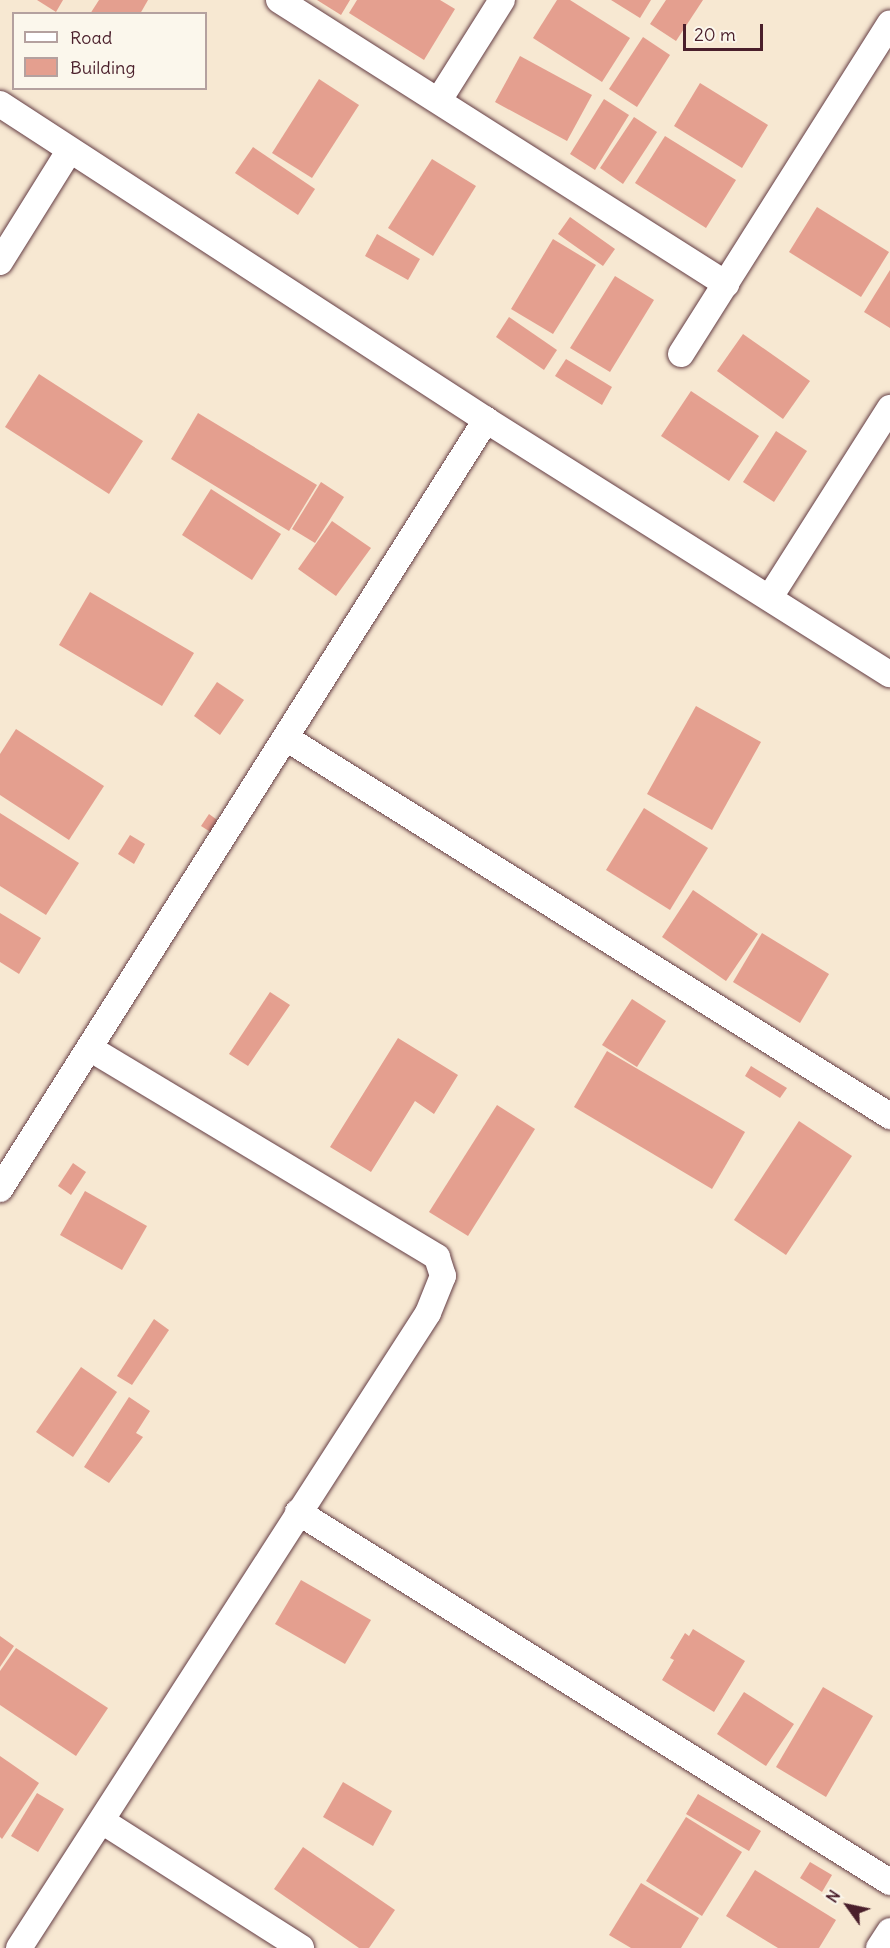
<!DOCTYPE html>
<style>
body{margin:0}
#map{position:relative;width:890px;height:1948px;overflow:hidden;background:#f7e8d2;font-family:Delius,sans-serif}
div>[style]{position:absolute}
.building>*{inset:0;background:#e49f8f}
.roads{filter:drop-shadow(0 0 2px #643d44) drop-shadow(0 0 2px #643d44)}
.minor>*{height:26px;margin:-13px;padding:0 13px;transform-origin:13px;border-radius:13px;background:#fff}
span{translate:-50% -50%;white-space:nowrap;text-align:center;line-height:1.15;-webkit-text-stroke:6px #fbf7ec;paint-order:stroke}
.legend{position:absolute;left:12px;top:12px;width:195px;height:78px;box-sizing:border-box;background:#fbf7ec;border:2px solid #b4a19f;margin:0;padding:8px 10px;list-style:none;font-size:18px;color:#4a1f2b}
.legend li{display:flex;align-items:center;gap:12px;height:30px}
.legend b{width:30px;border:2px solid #b4a19f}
.north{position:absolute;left:818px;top:1876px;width:60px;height:60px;-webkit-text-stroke:4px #fbf7ec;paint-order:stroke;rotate:303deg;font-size:16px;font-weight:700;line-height:24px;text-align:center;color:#4a1f2b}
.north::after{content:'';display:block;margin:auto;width:21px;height:27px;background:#4a1f2b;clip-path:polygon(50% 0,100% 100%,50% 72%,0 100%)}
.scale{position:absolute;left:683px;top:24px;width:80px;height:27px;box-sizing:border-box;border:3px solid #4a1f2b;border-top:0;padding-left:8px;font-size:18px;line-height:21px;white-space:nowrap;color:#4a1f2b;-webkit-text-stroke:4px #fbf7ec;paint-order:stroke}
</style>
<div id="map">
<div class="building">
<div style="clip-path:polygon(37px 0,63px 0,56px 12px)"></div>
<div style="clip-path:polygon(99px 0,148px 0,140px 14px,90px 14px)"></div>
<div style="clip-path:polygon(317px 0,350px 0,341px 15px)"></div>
<div style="clip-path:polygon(357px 0,440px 0,455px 9px,424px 60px,349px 13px)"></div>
<div style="clip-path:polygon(557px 0,570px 0,630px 38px,602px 82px,533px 38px)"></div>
<div style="clip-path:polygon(611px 0,651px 0,640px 18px)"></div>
<div style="clip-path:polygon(666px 0,703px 0,676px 41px,650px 24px)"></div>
<div style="clip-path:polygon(643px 37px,670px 55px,637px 107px,609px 89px)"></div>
<div style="clip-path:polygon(520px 56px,592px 95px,567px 141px,495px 102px)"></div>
<div style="clip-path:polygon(319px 79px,359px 105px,312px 178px,272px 153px)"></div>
<div style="clip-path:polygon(700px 83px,768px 125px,742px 168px,674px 126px)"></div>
<div style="clip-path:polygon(604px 99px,629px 115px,595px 170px,570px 154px)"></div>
<div style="clip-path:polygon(634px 117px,657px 132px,623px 184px,600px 168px)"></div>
<div style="clip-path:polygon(665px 136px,736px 180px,706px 228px,635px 183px)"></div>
<div style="clip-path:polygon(253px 147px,315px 189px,298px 215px,235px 173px)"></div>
<div style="clip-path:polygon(432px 159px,476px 186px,433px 256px,388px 228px)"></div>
<div style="clip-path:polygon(817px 207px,889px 252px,861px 297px,789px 252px)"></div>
<div style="clip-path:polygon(570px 217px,615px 249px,603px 266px,558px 234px)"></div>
<div style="clip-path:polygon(377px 234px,420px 259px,408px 280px,365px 256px)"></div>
<div style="clip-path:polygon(553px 239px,596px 265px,553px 334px,511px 309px)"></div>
<div style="clip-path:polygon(890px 270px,890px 328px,864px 312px)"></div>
<div style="clip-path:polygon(615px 276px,654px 300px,610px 372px,570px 348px)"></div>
<div style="clip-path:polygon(509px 317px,557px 350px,544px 370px,496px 337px)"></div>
<div style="clip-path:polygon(743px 334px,810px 381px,783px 419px,717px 371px)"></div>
<div style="clip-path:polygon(566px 359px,612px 387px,602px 405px,555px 376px)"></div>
<div style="clip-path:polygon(39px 374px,143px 441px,109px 494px,5px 427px)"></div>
<div style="clip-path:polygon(691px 391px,759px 436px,729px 481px,661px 436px)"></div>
<div style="clip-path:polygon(198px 413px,317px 485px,289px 531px,171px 459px)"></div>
<div style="clip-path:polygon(776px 431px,807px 451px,774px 502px,743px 482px)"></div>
<div style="clip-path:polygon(321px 482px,344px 497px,315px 543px,292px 529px)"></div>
<div style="clip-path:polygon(211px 489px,281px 534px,252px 580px,182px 535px)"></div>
<div style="clip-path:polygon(332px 521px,371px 548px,336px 596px,298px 569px)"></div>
<div style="clip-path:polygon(90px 592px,194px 653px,162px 706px,59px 645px)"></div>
<div style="clip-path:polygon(217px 682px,244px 700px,220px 735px,194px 716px)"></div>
<div style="clip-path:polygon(696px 706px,761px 742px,712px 830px,647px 794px)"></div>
<div style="clip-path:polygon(16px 729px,104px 786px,69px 840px,0 795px,0 754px)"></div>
<div style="clip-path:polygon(644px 808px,708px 848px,670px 910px,606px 870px)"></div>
<div style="clip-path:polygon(0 813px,79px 863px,46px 915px,0 886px)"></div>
<div style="clip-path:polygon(209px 814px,220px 822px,212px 833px,201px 826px)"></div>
<div style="clip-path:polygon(130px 835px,145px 844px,134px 864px,118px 854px)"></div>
<div style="clip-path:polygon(693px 890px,758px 934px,726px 981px,662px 937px)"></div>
<div style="clip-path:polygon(0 913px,41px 938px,19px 974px,0 962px)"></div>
<div style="clip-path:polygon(762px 933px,829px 974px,800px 1023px,733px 982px)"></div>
<div style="clip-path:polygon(270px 992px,290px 1005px,248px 1066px,229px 1054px)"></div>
<div style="clip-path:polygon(632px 999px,666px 1021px,637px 1067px,602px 1045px)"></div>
<div style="clip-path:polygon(398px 1038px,458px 1075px,434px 1114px,415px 1101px,371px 1172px,330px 1147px)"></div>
<div style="clip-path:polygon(607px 1051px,745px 1132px,712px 1189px,574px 1107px)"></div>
<div style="clip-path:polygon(751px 1066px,787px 1088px,780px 1098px,745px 1076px)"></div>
<div style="clip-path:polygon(497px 1105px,535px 1129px,468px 1236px,429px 1212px)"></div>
<div style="clip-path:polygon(799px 1121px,852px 1156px,786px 1255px,734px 1220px)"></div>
<div style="clip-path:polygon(73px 1163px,86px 1172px,71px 1195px,58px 1186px)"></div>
<div style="clip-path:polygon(85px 1191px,147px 1226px,122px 1270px,60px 1235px)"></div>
<div style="clip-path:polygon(154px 1319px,169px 1330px,132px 1385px,117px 1376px)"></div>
<div style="clip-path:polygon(81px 1367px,117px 1392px,73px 1457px,36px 1432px)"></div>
<div style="clip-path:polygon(129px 1397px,150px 1411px,136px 1433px,143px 1437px,109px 1483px,84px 1467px)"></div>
<div style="clip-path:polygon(301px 1580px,371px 1620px,345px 1664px,275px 1624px)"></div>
<div style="clip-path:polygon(693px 1629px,745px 1661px,714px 1712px,662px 1680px,674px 1660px,670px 1658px,685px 1633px,689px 1636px)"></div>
<div style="clip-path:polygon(0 1636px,14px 1646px,0 1667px)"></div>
<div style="clip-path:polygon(16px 1648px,108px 1708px,76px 1756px,0 1705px,0 1671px)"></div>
<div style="clip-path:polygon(823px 1687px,873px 1716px,826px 1797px,776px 1767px)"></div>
<div style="clip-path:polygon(744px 1692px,794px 1724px,766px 1766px,717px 1734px)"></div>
<div style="clip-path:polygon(0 1756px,39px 1783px,2px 1839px,0 1837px)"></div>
<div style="clip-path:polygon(343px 1782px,392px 1811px,373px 1846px,323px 1817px)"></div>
<div style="clip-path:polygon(37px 1793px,64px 1809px,38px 1852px,11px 1836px)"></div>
<div style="clip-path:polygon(698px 1794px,761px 1831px,749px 1851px,686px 1814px)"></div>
<div style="clip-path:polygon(686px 1817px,742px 1852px,702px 1916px,646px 1881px)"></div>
<div style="clip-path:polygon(303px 1847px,395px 1910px,369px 1948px,359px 1948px,274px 1889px)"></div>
<div style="clip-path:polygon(810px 1862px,832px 1875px,822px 1892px,800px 1878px)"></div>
<div style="clip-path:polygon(755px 1870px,836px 1920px,819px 1948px,778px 1948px,726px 1916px)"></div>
<div style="clip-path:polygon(641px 1883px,699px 1918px,681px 1948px,631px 1948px,609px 1935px)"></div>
</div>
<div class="roads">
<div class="minor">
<div style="left:279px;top:0;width:530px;rotate:32.43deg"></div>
<div style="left:439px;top:100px;width:118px;rotate:-57.8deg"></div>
<div style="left:0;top:104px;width:580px;rotate:33.03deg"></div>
<div style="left:486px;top:420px;width:477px;rotate:32.2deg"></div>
<div style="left:0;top:262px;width:131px;rotate:-58.1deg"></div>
<div style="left:681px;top:354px;width:391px;rotate:-57.7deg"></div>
<div style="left:770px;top:597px;width:224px;rotate:-57.6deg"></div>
<div style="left:286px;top:738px;width:713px;rotate:32.04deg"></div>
<div style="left:0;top:1189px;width:910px;rotate:-57.71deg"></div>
<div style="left:298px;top:1512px;width:698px;rotate:32.01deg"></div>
<div style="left:102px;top:1821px;width:236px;rotate:32.5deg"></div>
<div style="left:19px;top:1948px;width:755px;rotate:-57.21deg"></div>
<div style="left:428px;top:1313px;width:40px;rotate:-68deg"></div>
<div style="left:443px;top:1276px;width:20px;rotate:-108deg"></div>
<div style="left:437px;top:1257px;width:404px;rotate:-149deg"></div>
<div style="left:879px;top:1948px;width:20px;rotate:-57deg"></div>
</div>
</div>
<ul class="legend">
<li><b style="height:8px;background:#fff"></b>Road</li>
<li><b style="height:16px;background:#e49f8f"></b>Building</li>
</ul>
<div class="north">N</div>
<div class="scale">20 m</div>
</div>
